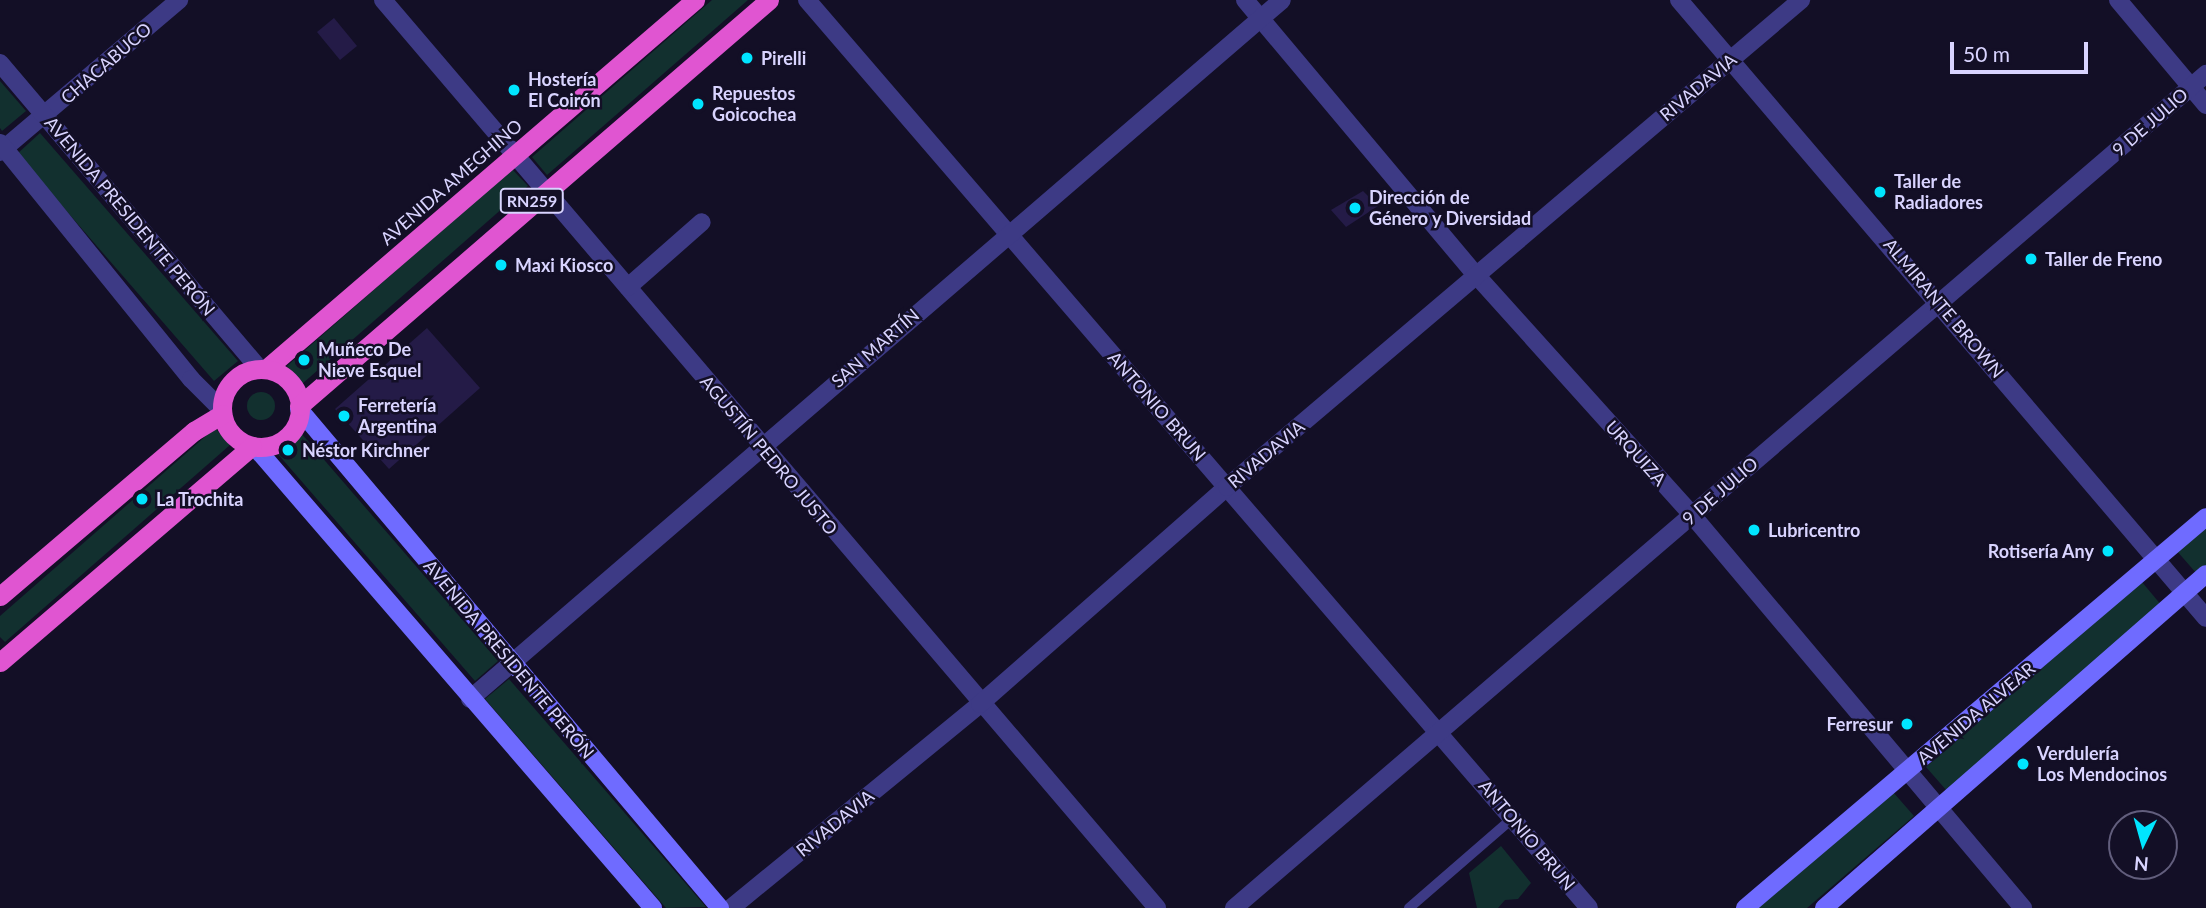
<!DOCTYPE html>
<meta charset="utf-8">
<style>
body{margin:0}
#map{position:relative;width:2206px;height:908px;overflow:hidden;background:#130f26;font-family:Lato,sans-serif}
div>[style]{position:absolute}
.green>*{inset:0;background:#12302f}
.round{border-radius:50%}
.building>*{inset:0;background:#241b47}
.service>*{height:10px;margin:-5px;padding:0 5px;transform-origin:5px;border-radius:5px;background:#3d3a85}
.minor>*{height:18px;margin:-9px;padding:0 9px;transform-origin:9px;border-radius:9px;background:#3d3a85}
.tertiary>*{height:18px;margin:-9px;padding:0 9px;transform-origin:9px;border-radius:9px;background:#3d3a85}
.secondary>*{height:18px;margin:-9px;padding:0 9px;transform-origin:9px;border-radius:9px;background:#6f6bff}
.trunk>*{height:19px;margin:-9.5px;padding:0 9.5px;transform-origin:9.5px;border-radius:9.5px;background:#e055d1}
.trunk>.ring{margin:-9.5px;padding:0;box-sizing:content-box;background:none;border:19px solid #e055d1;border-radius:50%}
.dots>*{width:19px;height:19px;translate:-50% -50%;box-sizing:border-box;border:4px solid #130f26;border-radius:50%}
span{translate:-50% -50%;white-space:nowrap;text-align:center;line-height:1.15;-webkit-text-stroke:5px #130f26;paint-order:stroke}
.shield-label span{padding:2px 5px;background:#130f26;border:2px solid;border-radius:5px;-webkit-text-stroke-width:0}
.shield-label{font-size:16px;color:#d9d4ff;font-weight:700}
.poi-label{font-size:18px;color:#d9d4ff;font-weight:700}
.left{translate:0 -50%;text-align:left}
.right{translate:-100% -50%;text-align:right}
.street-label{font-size:18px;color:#d9d4ff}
.north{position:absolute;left:2108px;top:810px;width:70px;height:70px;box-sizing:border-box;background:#130f26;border:2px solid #625e7d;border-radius:50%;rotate:185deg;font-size:19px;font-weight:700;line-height:28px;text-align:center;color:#d9d4ff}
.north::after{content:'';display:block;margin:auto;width:24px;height:32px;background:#00e5ff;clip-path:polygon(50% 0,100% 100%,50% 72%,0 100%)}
.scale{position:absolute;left:1950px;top:42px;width:138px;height:32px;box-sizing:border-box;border:4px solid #d9d4ff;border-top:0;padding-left:9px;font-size:21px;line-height:24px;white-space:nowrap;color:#d9d4ff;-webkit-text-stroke:5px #130f26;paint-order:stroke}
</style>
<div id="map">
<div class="green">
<div style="clip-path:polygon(712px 0,748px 0,547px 175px,532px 157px)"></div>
<div style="clip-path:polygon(0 81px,26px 111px,2px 131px,0 128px)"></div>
<div style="clip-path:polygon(40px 133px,238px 361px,214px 381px,17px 154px)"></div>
<div style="clip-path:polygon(512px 169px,528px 186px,302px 384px,287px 366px)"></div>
<div class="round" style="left:247px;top:392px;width:28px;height:28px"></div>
<div style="clip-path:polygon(215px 428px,230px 445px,5px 642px,0 637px,0 616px)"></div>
<div style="clip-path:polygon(301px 433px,498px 661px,475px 681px,277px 453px)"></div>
<div style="clip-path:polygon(2206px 525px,2206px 566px,2197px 574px,2176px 550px)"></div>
<div style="clip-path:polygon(2142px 582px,2162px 606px,1947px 791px,1926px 767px)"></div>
<div style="clip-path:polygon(509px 679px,706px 907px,666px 908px,485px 699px)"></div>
<div style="clip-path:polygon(1893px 792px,1914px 816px,1807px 908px,1758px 908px)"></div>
<div style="clip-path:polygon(1501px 846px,1531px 883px,1518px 899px,1505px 900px,1498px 908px,1477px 908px,1469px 873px)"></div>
</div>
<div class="building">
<div style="clip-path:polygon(334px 18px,357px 46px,340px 60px,317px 32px)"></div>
<div style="clip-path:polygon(1363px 191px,1378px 206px,1346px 227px,1331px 210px)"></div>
<div style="clip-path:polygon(427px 328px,480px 388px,389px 469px,335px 409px)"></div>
</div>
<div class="service">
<div style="left:1409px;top:908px;width:138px;rotate:-40.9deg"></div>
</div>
<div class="minor">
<div style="left:383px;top:0;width:1193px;rotate:49.55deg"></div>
<div style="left:807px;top:0;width:1198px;rotate:49.26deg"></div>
<div style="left:1245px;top:0;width:361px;rotate:50deg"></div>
<div style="left:1477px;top:276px;width:321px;rotate:48deg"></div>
<div style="left:1692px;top:515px;width:514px;rotate:49.89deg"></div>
<div style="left:1679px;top:0;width:812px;rotate:49.54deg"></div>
<div style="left:2118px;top:0;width:137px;rotate:50deg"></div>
<div style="left:0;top:152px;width:235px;rotate:-40.3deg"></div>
<div style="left:628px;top:287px;width:98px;rotate:-41.3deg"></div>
<div style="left:470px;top:699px;width:1071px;rotate:-40.72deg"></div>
<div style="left:731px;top:908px;width:322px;rotate:-39.3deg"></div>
<div style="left:980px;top:704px;width:329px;rotate:-41.3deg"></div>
<div style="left:1227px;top:487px;width:753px;rotate:-40.31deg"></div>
<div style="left:1234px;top:908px;width:1281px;rotate:-40.63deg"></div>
</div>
<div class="tertiary">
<div style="left:0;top:63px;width:402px;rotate:49.7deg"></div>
<div style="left:0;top:143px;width:304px;rotate:51deg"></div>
<div style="left:191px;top:379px;width:42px;rotate:45deg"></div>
</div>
<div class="secondary">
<div style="left:299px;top:409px;width:653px;rotate:49.85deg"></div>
<div style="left:255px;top:447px;width:609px;rotate:49.19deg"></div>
<div style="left:1745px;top:908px;width:604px;rotate:-40.3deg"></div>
<div style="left:1824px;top:908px;width:507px;rotate:-41.16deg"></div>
</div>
<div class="trunk">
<div style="left:266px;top:369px;width:566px;rotate:-40.7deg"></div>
<div class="ring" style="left:222px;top:369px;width:59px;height:59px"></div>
<div style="left:299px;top:406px;width:621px;rotate:-40.82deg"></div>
<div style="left:0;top:596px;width:255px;rotate:-40.4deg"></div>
<div style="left:194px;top:431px;width:33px;rotate:-31deg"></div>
<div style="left:0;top:662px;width:332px;rotate:-40.6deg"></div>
</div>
<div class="dots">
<div style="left:747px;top:58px;background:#00e5ff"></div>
<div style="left:514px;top:90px;background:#00e5ff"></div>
<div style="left:698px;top:104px;background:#00e5ff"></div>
<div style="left:1880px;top:192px;background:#00e5ff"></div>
<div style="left:1355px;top:208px;background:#00e5ff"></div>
<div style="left:2031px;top:259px;background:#00e5ff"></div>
<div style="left:501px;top:265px;background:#00e5ff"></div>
<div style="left:304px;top:360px;background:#00e5ff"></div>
<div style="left:344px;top:416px;background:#00e5ff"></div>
<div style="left:288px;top:450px;background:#00e5ff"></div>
<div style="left:142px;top:499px;background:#00e5ff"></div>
<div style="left:1754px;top:530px;background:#00e5ff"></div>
<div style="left:2108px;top:551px;background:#00e5ff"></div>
<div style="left:1907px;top:724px;background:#00e5ff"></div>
<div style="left:2023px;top:764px;background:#00e5ff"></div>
</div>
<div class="shield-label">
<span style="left:532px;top:201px">RN259</span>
</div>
<div class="poi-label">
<span class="left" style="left:761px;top:58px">Pirelli</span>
<span class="left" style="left:528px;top:90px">Hostería<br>El Coirón</span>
<span class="left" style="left:712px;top:104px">Repuestos<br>Goicochea</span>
<span class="left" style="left:1894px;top:192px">Taller de<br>Radiadores</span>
<span class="left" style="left:1369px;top:208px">Dirección de<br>Género y Diversidad</span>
<span class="left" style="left:2045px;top:259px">Taller de Freno</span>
<span class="left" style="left:515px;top:265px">Maxi Kiosco</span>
<span class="left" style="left:318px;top:360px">Muñeco De<br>Nieve Esquel</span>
<span class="left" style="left:358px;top:416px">Ferretería<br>Argentina</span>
<span class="left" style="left:302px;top:450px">Néstor Kirchner</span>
<span class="left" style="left:156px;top:499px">La Trochita</span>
<span class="left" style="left:1768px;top:530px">Lubricentro</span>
<span class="right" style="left:2094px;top:551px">Rotisería Any</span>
<span class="right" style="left:1893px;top:724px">Ferresur</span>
<span class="left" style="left:2037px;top:764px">Verdulería<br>Los Mendocinos</span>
</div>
<div class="street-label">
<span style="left:106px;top:63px;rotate:-41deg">CHACABUCO</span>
<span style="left:1698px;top:87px;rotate:-40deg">RIVADAVIA</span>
<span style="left:2150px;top:122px;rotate:-41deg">9 DE JULIO</span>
<span style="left:451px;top:182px;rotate:-41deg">AVENIDA AMEGHINO</span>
<span style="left:130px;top:216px;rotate:50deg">AVENIDA PRESIDENTE PERÓN</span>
<span style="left:1944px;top:308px;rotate:50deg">ALMIRANTE BROWN</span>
<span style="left:875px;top:348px;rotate:-41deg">SAN MARTÍN</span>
<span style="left:1157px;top:406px;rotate:49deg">ANTONIO BRUN</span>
<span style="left:1636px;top:453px;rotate:48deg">URQUIZA</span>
<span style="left:1266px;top:454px;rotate:-40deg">RIVADAVIA</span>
<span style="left:769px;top:455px;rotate:50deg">AGUSTÍN PEDRO JUSTO</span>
<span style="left:1720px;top:491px;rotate:-41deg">9 DE JULIO</span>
<span style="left:509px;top:659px;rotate:50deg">AVENIDA PRESIDENTE PERÓN</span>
<span style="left:1976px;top:713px;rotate:-40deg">AVENIDA ALVEAR</span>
<span style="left:835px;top:823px;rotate:-39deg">RIVADAVIA</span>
<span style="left:1527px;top:835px;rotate:50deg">ANTONIO BRUN</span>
</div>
<div class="north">N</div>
<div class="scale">50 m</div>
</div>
